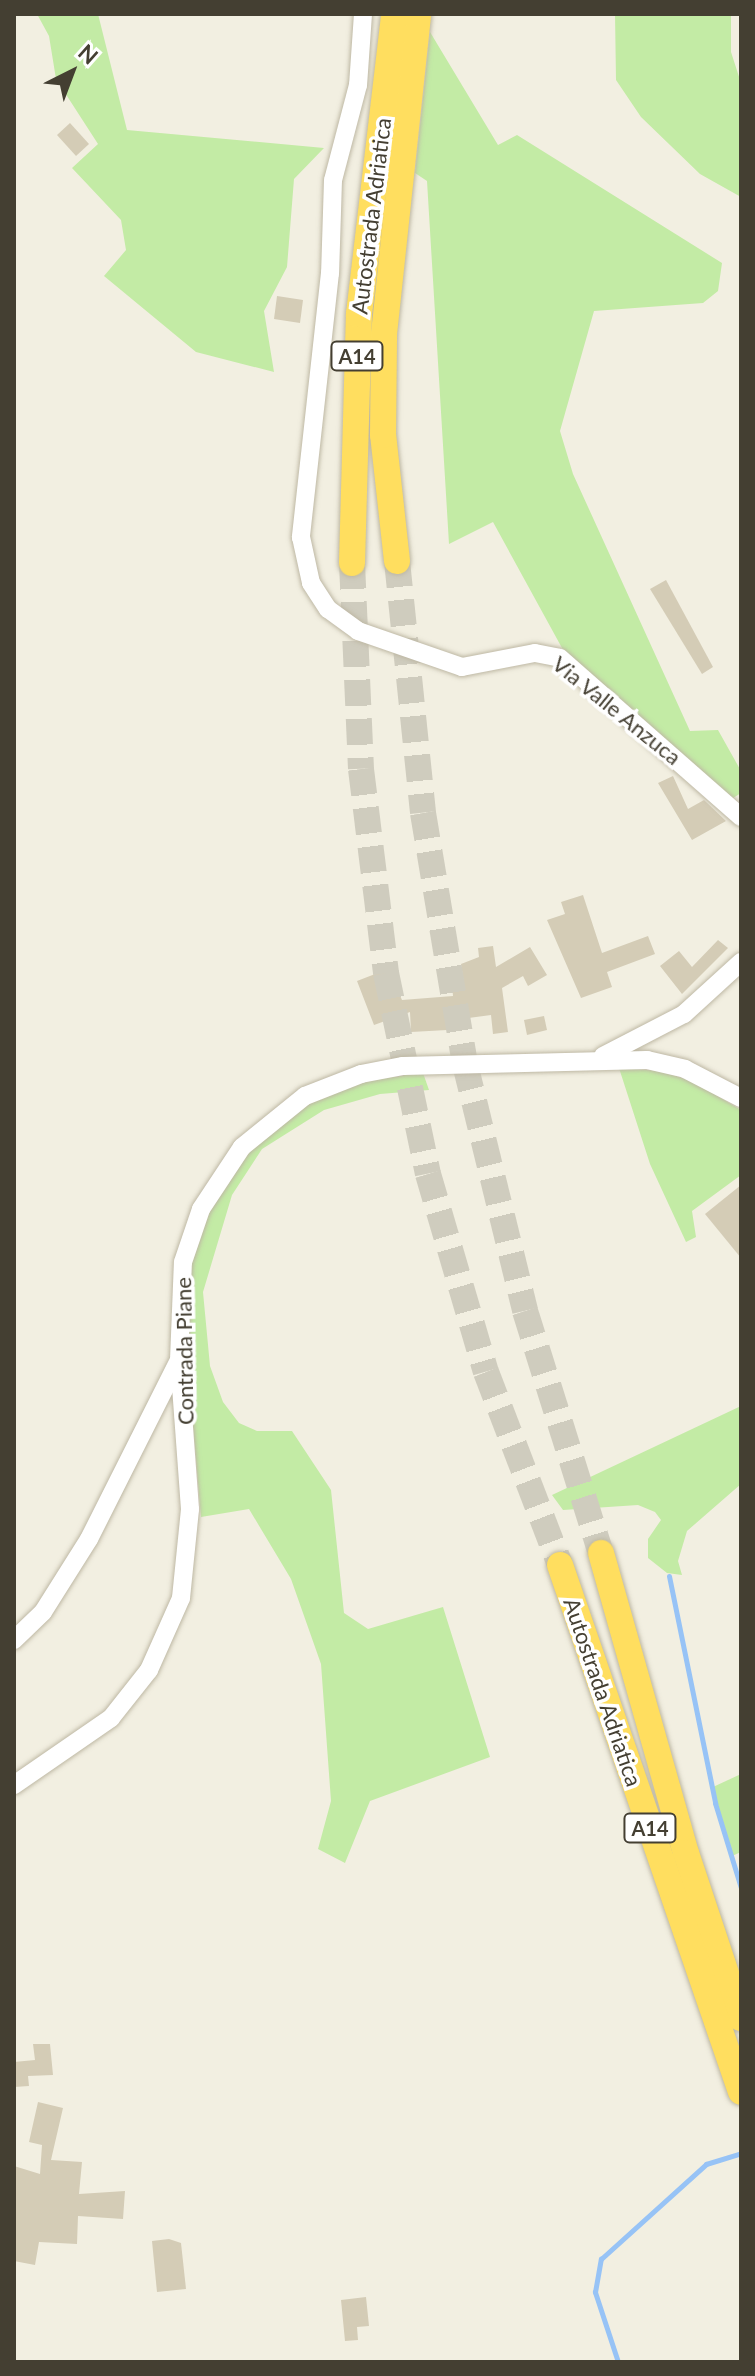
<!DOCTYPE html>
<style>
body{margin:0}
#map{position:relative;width:755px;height:2376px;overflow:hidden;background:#f2efe1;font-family:Lato,sans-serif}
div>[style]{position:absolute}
.green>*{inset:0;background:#c3eba5}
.stream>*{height:5px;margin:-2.5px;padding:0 2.5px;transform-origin:2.5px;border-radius:2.5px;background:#97c3f6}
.building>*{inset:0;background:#d4ccb6}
.highway-tunnel>*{height:26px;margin-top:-13px;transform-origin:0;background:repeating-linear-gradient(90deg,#cfccbe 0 26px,transparent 0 39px)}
.roads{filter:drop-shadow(0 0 2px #beb8a4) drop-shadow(0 0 2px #beb8a4)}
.minor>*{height:18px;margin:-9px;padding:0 9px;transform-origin:9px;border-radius:9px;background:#fff}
.highway>*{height:26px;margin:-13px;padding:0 13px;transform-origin:13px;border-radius:13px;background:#ffde5f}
span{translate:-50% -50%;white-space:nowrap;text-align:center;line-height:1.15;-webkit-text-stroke:7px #fff;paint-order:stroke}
.shield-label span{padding:2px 6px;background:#fff;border:2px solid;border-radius:6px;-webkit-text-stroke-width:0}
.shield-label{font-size:20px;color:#443f32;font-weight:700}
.street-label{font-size:22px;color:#443f32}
.frame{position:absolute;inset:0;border:16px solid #443f32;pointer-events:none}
.north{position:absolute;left:32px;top:32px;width:80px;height:80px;-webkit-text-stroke:6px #fff;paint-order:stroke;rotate:42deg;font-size:22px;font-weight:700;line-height:32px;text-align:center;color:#443f32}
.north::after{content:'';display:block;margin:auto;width:28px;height:36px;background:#443f32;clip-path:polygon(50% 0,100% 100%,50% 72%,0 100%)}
</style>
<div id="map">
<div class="green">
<div style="clip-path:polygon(37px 14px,98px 14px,127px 130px,324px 148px,294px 179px,287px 267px,264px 311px,274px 372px,196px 352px,104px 276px,126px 250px,121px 220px,72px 168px,98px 144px,56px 79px,49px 36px)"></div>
<div style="clip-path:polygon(615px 14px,731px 14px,731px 52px,741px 83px,741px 197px,700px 174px,641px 117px,616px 80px)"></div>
<div style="clip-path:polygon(430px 32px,498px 145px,517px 135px,722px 263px,718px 291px,703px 303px,594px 311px,560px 431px,573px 474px,690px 731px,718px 730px,741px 771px,741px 793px,730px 800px,619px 707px,562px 648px,493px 522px,449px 544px,427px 181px,415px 173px)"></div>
<div style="clip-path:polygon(619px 1068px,661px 1071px,694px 1082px,741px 1110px,741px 1175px,692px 1211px,696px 1237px,686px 1242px,650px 1164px)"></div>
<div style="clip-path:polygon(422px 1070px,429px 1090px,380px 1094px,324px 1110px,262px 1149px,232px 1195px,203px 1292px,210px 1366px,223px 1402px,239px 1423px,257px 1431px,292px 1431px,331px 1490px,344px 1613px,368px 1629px,443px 1607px,490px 1757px,370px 1801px,345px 1863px,318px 1849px,331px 1801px,321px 1664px,291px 1579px,249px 1509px,201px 1517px,186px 1345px,187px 1266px,208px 1202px,234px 1162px,306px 1099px,351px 1078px)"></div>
<div style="clip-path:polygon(741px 1406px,741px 1484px,687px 1531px,678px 1561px,682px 1575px,667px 1573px,648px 1558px,648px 1539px,661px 1520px,655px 1512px,638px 1505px,563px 1510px,552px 1495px)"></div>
<div style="clip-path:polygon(741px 1774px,741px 1852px,732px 1856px,713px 1787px)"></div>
</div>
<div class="stream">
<div style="left:669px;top:1576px;width:232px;rotate:78.5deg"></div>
<div style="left:715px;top:1803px;width:89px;rotate:73deg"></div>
<div style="left:618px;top:2362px;width:74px;rotate:-108.2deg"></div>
<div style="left:595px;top:2292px;width:34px;rotate:-80deg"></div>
<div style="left:601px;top:2259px;width:142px;rotate:-42.1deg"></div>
<div style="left:706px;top:2164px;width:37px;rotate:-17deg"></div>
</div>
<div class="building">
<div style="clip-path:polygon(70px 123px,89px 144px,76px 156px,57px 135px)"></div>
<div style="clip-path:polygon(277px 296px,303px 300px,300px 323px,274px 319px)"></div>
<div style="clip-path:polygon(666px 580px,713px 667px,702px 674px,650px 589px)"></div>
<div style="clip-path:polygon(673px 776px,688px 809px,704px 800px,726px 821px,692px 840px,658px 783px)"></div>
<div style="clip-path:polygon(583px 895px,602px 953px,648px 936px,655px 954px,607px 972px,612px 987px,581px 998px,547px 920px,565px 914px,561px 902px)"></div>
<div style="clip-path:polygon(718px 940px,728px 948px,682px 994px,660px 966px,679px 951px,692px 967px)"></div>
<div style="clip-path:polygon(493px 946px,496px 967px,530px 947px,547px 975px,528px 986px,523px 976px,502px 988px,508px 1032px,493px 1034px,491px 1015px,446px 1021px,447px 1030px,411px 1032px,410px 1012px,374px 1025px,357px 981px,388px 969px,402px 1000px,453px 996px,452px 985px,464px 984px,461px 964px,479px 957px,478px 948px)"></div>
<div style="clip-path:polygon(544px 1016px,547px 1030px,527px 1035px,524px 1020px)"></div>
<div style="clip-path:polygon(741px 1185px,741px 1258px,705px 1214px)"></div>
<div style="clip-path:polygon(33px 2044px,50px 2044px,53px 2075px,28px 2076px,29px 2086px,14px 2087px,14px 2062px,35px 2060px)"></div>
<div style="clip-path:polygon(38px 2102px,63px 2108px,51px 2160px,82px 2162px,79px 2194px,125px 2191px,123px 2219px,78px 2216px,77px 2244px,39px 2242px,35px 2265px,14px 2261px,14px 2166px,40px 2174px,42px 2145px,29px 2142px)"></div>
<div style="clip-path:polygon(169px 2239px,181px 2243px,186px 2289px,157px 2292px,152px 2241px)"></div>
<div style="clip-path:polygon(366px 2297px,369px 2326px,357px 2327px,358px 2340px,345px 2341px,341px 2300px)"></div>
</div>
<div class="highway-tunnel">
<div style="left:397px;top:561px;width:253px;rotate:84.1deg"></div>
<div style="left:423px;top:813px;width:254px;rotate:80.5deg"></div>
<div style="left:465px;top:1064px;width:254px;rotate:76.3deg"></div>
<div style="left:525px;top:1311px;width:254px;rotate:72.6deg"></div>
<div style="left:352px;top:563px;width:206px;rotate:87.5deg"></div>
<div style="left:361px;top:769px;width:206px;rotate:83deg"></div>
<div style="left:386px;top:973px;width:205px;rotate:78.2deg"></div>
<div style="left:428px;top:1174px;width:206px;rotate:73.7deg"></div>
<div style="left:486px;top:1372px;width:207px;rotate:69deg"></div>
</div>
<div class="roads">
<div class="minor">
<div style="left:363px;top:14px;width:71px;rotate:94deg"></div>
<div style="left:358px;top:85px;width:98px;rotate:104.7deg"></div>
<div style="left:333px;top:180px;width:93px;rotate:91.8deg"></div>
<div style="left:330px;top:273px;width:266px;rotate:96.3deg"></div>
<div style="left:301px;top:537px;width:47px;rotate:77.7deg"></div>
<div style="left:311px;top:583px;width:31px;rotate:57deg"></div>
<div style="left:328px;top:609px;width:37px;rotate:36deg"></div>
<div style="left:358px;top:631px;width:110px;rotate:19.1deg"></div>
<div style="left:462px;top:667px;width:74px;rotate:-10.9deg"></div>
<div style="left:535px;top:653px;width:25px;rotate:11deg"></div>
<div style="left:560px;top:658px;width:241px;rotate:41.3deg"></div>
<div style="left:603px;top:1056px;width:91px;rotate:-27.4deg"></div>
<div style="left:684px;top:1014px;width:77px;rotate:-42.4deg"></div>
<div style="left:14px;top:1640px;width:40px;rotate:-44deg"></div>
<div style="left:43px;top:1612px;width:86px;rotate:-57.8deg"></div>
<div style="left:89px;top:1539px;width:198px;rotate:-63.3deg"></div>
<div style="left:14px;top:1785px;width:118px;rotate:-34.6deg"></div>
<div style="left:111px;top:1718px;width:61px;rotate:-51.6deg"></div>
<div style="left:149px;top:1670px;width:79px;rotate:-66deg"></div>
<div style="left:181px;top:1598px;width:89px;rotate:-84.2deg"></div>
<div style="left:190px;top:1509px;width:149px;rotate:-94.2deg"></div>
<div style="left:179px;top:1360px;width:98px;rotate:-87.7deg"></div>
<div style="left:183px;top:1262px;width:56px;rotate:-71.2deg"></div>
<div style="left:201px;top:1209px;width:74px;rotate:-56.5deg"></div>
<div style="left:242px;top:1147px;width:81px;rotate:-39deg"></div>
<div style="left:305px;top:1096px;width:60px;rotate:-21.4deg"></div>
<div style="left:361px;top:1074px;width:43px;rotate:-10.8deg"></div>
<div style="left:403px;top:1066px;width:244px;rotate:-1.4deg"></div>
<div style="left:647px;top:1060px;width:39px;rotate:13deg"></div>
<div style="left:685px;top:1069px;width:63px;rotate:27.4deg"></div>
</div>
<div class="highway">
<div style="left:397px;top:561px;width:127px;rotate:-96.3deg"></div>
<div style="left:383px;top:435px;width:101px;rotate:-89.4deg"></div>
<div style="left:384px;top:334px;width:322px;rotate:-83.9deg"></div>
<div style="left:352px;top:563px;width:249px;rotate:-88.4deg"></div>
<div style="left:359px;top:314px;width:302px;rotate:-83.3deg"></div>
<div style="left:601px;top:1553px;width:312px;rotate:74.2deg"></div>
<div style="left:686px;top:1853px;width:174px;rotate:71.6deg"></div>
<div style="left:560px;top:1565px;width:557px;rotate:71.04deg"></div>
</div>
</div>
<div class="shield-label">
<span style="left:357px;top:356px">A14</span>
<span style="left:650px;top:1828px">A14</span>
</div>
<div class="street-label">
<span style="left:371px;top:216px;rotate:-83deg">Autostrada Adriatica</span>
<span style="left:617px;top:710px;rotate:39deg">Via Valle Anzuca</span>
<span style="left:184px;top:1351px;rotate:-91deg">Contrada Piane</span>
<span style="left:603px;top:1692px;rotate:71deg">Autostrada Adriatica</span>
</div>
<div class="frame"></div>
<div class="north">N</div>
</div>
